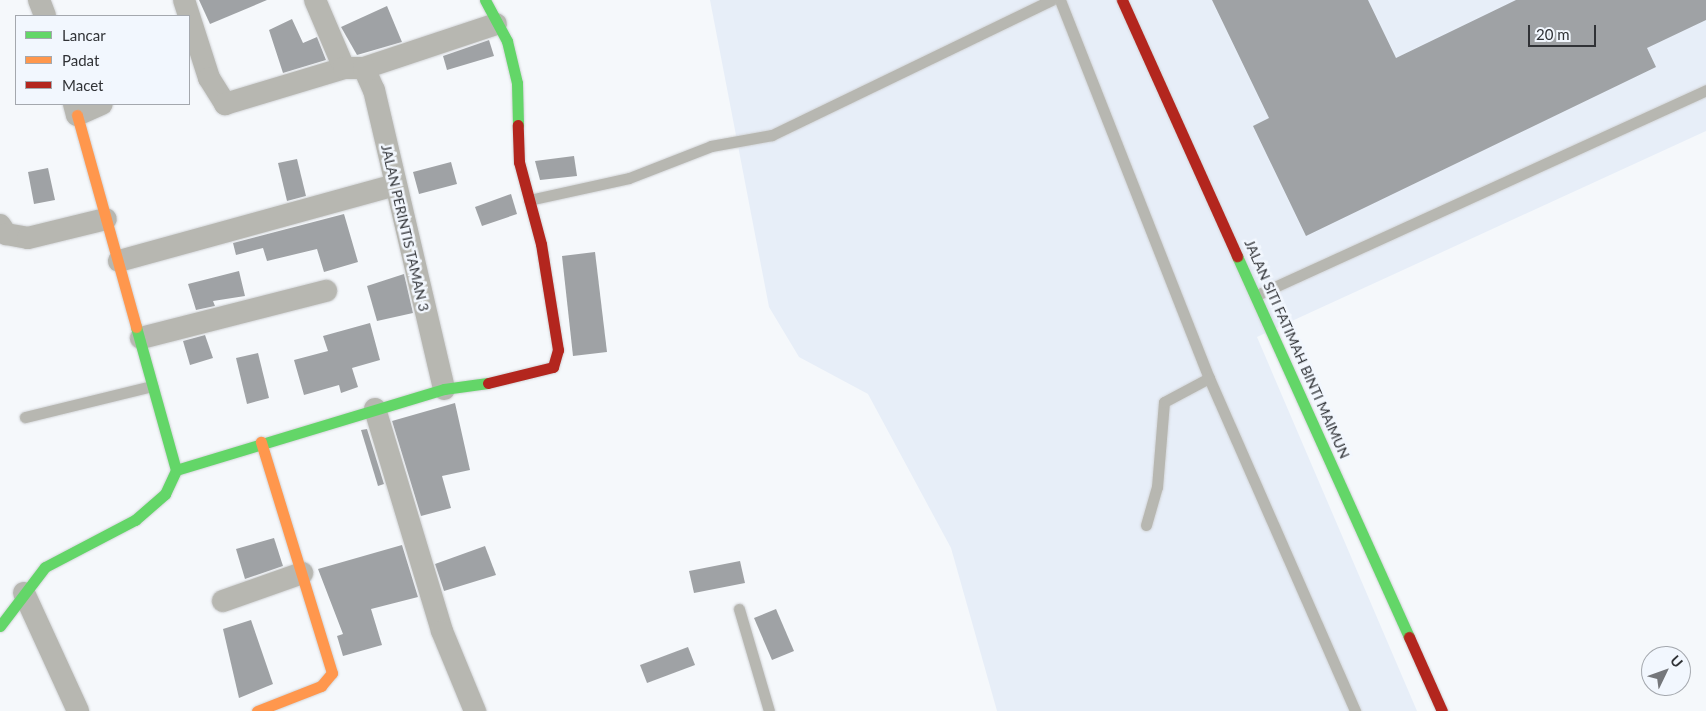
<!DOCTYPE html>
<style>
body{margin:0}
#map{position:relative;width:1706px;height:711px;overflow:hidden;background:#f5f8fb;font-family:Lato,sans-serif}
div>[style]{position:absolute}
.built>*{inset:0;background:#e7eef8}
.building>*{inset:0;background:#9fa2a5}
.roads{filter:drop-shadow(0 0 1px #d2d4d7) drop-shadow(0 0 1px #d2d4d7)}
.lane>*{height:11px;margin:-5.5px;padding:0 5.5px;transform-origin:5.5px;border-radius:5.5px;background:#b7b7b1}
.street>*{height:22px;margin:-11px;padding:0 11px;transform-origin:11px;border-radius:11px;background:#b7b7b1}
.fast>*{height:11px;margin:-5.5px;padding:0 5.5px;transform-origin:5.5px;border-radius:5.5px;background:#63d668}
.slow>*{height:11px;margin:-5.5px;padding:0 5.5px;transform-origin:5.5px;border-radius:5.5px;background:#ff974d}
.jam>*{height:11px;margin:-5.5px;padding:0 5.5px;transform-origin:5.5px;border-radius:5.5px;background:#b3261e}
span{translate:-50% -50%;white-space:nowrap;text-align:center;line-height:1.15;-webkit-text-stroke:5px #f2f7fe;paint-order:stroke}
.street-label{font-size:14px;color:#303236}
.legend{position:absolute;left:15px;top:15px;width:175px;height:90px;box-sizing:border-box;background:#f2f7fe;border:1px solid #a4a8ae;margin:0;padding:6px 9px;list-style:none;font-size:15px;color:#303236}
.legend li{display:flex;align-items:center;gap:10px;height:25px}
.legend b{width:25px;border:1px solid #a4a8ae}
.north{position:absolute;left:1641px;top:646px;width:50px;height:50px;box-sizing:border-box;background:#f2f7fe;border:1px solid #a4a8ae;border-radius:50%;rotate:48deg;font-size:14px;font-weight:700;line-height:20px;text-align:center;color:#303236}
.north::after{content:'';display:block;margin:auto;width:18px;height:22px;background:#75777b;clip-path:polygon(50% 0,100% 100%,50% 72%,0 100%)}
.scale{position:absolute;left:1528px;top:25px;width:68px;height:22px;box-sizing:border-box;border:2px solid #303236;border-top:0;padding-left:6px;font-size:15px;line-height:18px;white-space:nowrap;color:#303236;-webkit-text-stroke:4px #f2f7fe;paint-order:stroke}
</style>
<div id="map">
<div class="built">
<div style="clip-path:polygon(710px 0,1706px 0,1706px 131px,1257px 337px,1417px 711px,997px 711px,951px 548px,868px 394px,799px 357px,769px 307px)"></div>
</div>
<div class="building">
<div style="clip-path:polygon(199px 0,267px 0,210px 24px)"></div>
<div style="clip-path:polygon(1212px 0,1368px 0,1396px 58px,1516px 0,1706px 0,1706px 20px,1647px 48px,1656px 67px,1306px 236px,1253px 126px,1269px 118px)"></div>
<div style="clip-path:polygon(387px 6px,402px 42px,357px 55px,341px 27px)"></div>
<div style="clip-path:polygon(292px 19px,303px 43px,317px 37px,326px 60px,283px 73px,269px 30px)"></div>
<div style="clip-path:polygon(489px 40px,494px 56px,447px 70px,443px 56px)"></div>
<div style="clip-path:polygon(574px 156px,577px 176px,540px 180px,535px 161px)"></div>
<div style="clip-path:polygon(297px 159px,306px 196px,287px 201px,278px 163px)"></div>
<div style="clip-path:polygon(451px 162px,457px 184px,419px 194px,413px 172px)"></div>
<div style="clip-path:polygon(48px 168px,55px 200px,34px 204px,28px 172px)"></div>
<div style="clip-path:polygon(511px 194px,517px 214px,482px 226px,475px 207px)"></div>
<div style="clip-path:polygon(344px 214px,358px 262px,324px 272px,317px 249px,267px 261px,263px 248px,236px 255px,233px 243px)"></div>
<div style="clip-path:polygon(595px 252px,607px 352px,573px 356px,562px 256px)"></div>
<div style="clip-path:polygon(239px 271px,245px 296px,213px 301px,215px 306px,196px 310px,188px 284px)"></div>
<div style="clip-path:polygon(404px 274px,413px 313px,377px 321px,367px 286px)"></div>
<div style="clip-path:polygon(370px 323px,380px 360px,352px 368px,358px 387px,341px 393px,339px 385px,304px 395px,294px 360px,328px 351px,323px 336px)"></div>
<div style="clip-path:polygon(205px 335px,213px 358px,190px 365px,183px 341px)"></div>
<div style="clip-path:polygon(258px 353px,269px 398px,247px 404px,236px 358px)"></div>
<div style="clip-path:polygon(455px 403px,470px 470px,442px 476px,451px 508px,421px 516px,392px 421px)"></div>
<div style="clip-path:polygon(367px 429px,384px 484px,378px 486px,361px 430px)"></div>
<div style="clip-path:polygon(274px 538px,283px 566px,245px 579px,236px 549px)"></div>
<div style="clip-path:polygon(402px 545px,418px 597px,371px 609px,382px 645px,343px 656px,337px 636px,343px 634px,318px 569px)"></div>
<div style="clip-path:polygon(485px 546px,496px 575px,444px 591px,435px 564px)"></div>
<div style="clip-path:polygon(740px 561px,745px 583px,694px 593px,689px 571px)"></div>
<div style="clip-path:polygon(776px 609px,794px 651px,772px 660px,754px 618px)"></div>
<div style="clip-path:polygon(251px 620px,273px 684px,239px 698px,223px 629px)"></div>
<div style="clip-path:polygon(688px 647px,695px 665px,647px 683px,640px 665px)"></div>
</div>
<div class="roads">
<div class="lane">
<div style="left:1060px;top:0;width:406px;rotate:68.5deg"></div>
<div style="left:1209px;top:378px;width:364px;rotate:66.3deg"></div>
<div style="left:529px;top:200px;width:102px;rotate:-12.4deg"></div>
<div style="left:629px;top:178px;width:88px;rotate:-21.3deg"></div>
<div style="left:711px;top:146px;width:62px;rotate:-10.2deg"></div>
<div style="left:772px;top:135px;width:310px;rotate:-25.8deg"></div>
<div style="left:1257px;top:295px;width:494px;rotate:-24.5deg"></div>
<div style="left:25px;top:417px;width:131px;rotate:-13.7deg"></div>
<div style="left:1146px;top:525px;width:40px;rotate:-74deg"></div>
<div style="left:1157px;top:487px;width:85px;rotate:-85.3deg"></div>
<div style="left:1164px;top:402px;width:51px;rotate:-28.1deg"></div>
<div style="left:739px;top:609px;width:106px;rotate:73.6deg"></div>
</div>
<div class="street">
<div style="left:39px;top:0;width:17px;rotate:69deg"></div>
<div style="left:184px;top:0;width:82px;rotate:72.2deg"></div>
<div style="left:209px;top:78px;width:31px;rotate:58deg"></div>
<div style="left:225px;top:104px;width:124px;rotate:-16.8deg"></div>
<div style="left:315px;top:0;width:74px;rotate:66.9deg"></div>
<div style="left:344px;top:68px;width:20px"></div>
<div style="left:364px;top:68px;width:139px;rotate:-18.4deg"></div>
<div style="left:364px;top:68px;width:24px;rotate:66deg"></div>
<div style="left:374px;top:90px;width:307px;rotate:76.8deg"></div>
<div style="left:74px;top:104px;width:11px;rotate:75deg"></div>
<div style="left:77px;top:115px;width:27px;rotate:-24deg"></div>
<div style="left:0;top:225px;width:11px;rotate:56deg"></div>
<div style="left:6px;top:234px;width:22px;rotate:10deg"></div>
<div style="left:28px;top:238px;width:80px;rotate:-13.7deg"></div>
<div style="left:119px;top:261px;width:286px;rotate:-15.4deg"></div>
<div style="left:141px;top:338px;width:191px;rotate:-14.3deg"></div>
<div style="left:375px;top:409px;width:232px;rotate:73.2deg"></div>
<div style="left:442px;top:631px;width:87px;rotate:67.6deg"></div>
<div style="left:24px;top:593px;width:130px;rotate:65.4deg"></div>
<div style="left:223px;top:601px;width:84px;rotate:-19.5deg"></div>
</div>
<div class="fast">
<div style="left:485px;top:0;width:47px;rotate:61.8deg"></div>
<div style="left:507px;top:41px;width:43px;rotate:76.6deg"></div>
<div style="left:517px;top:83px;width:42px;rotate:88.6deg"></div>
<div style="left:1237px;top:256px;width:418px;rotate:65.7deg"></div>
<div style="left:176px;top:470px;width:280px;rotate:-16.8deg"></div>
<div style="left:444px;top:389px;width:44px;rotate:-7.8deg"></div>
<div style="left:0;top:626px;width:74px;rotate:-52.7deg"></div>
<div style="left:45px;top:567px;width:102px;rotate:-27.6deg"></div>
<div style="left:135px;top:520px;width:40px;rotate:-41deg"></div>
<div style="left:165px;top:494px;width:26px;rotate:-65deg"></div>
<div style="left:176px;top:470px;width:148px;rotate:-105.6deg"></div>
</div>
<div class="slow">
<div style="left:77px;top:115px;width:220px;rotate:74.4deg"></div>
<div style="left:257px;top:711px;width:69px;rotate:-21.3deg"></div>
<div style="left:321px;top:686px;width:17px;rotate:-50deg"></div>
<div style="left:332px;top:673px;width:242px;rotate:-107.1deg"></div>
</div>
<div class="jam">
<div style="left:1122px;top:0;width:281px;rotate:65.8deg"></div>
<div style="left:488px;top:383px;width:67px;rotate:-13.8deg"></div>
<div style="left:553px;top:367px;width:18px;rotate:-74deg"></div>
<div style="left:558px;top:350px;width:107px;rotate:-99.1deg"></div>
<div style="left:541px;top:244px;width:85px;rotate:-105deg"></div>
<div style="left:519px;top:162px;width:37px;rotate:-92deg"></div>
<div style="left:1409px;top:637px;width:81px;rotate:66deg"></div>
</div>
</div>
<div class="street-label">
<span style="left:405px;top:228px;rotate:77deg">JALAN PERINTIS TAMAN 3</span>
<span style="left:1297px;top:349px;rotate:66deg">JALAN SITI FATIMAH BINTI MAIMUN</span>
</div>
<ul class="legend">
<li><b style="height:6px;background:#63d668"></b>Lancar</li>
<li><b style="height:6px;background:#ff974d"></b>Padat</li>
<li><b style="height:6px;background:#b3261e"></b>Macet</li>
</ul>
<div class="north">U</div>
<div class="scale">20 m</div>
</div>
